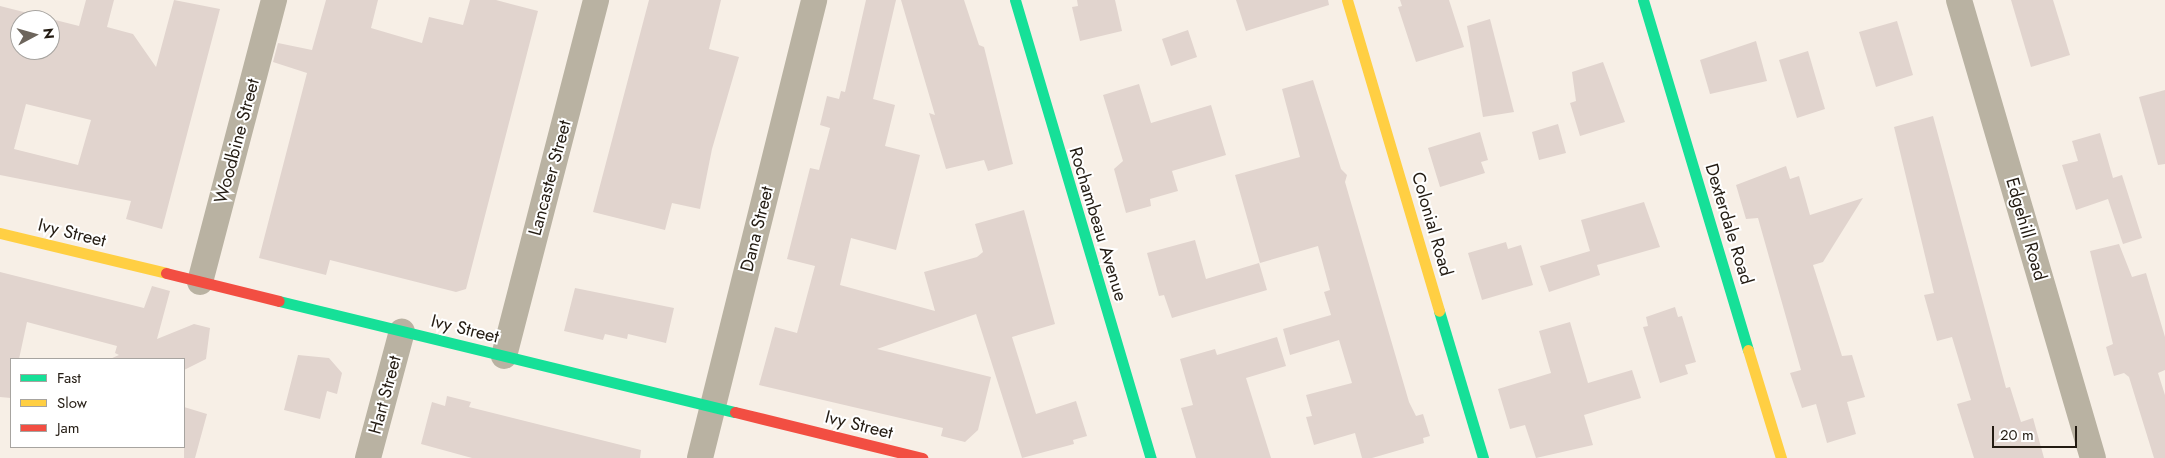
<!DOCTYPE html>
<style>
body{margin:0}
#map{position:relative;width:2165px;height:458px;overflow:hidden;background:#f7efe6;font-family:Jost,sans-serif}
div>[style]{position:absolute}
.building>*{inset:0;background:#e1d4ce}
.street>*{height:26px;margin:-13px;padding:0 13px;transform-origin:13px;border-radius:13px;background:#b9b2a2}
.fast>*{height:11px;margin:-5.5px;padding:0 5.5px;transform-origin:5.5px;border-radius:5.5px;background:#16e098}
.slow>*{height:11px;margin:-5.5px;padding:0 5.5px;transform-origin:5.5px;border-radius:5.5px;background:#ffcf43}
.jam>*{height:11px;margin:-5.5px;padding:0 5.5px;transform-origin:5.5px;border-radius:5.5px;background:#f24e42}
span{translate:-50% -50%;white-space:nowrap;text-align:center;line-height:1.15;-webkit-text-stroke:4px #fff;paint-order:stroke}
.street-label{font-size:18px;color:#231b12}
.legend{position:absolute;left:10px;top:358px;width:175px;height:90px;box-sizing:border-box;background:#fff;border:1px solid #a7a4a0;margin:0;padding:6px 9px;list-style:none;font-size:15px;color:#231b12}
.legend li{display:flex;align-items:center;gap:10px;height:25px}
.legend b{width:25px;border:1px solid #a7a4a0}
.north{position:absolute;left:10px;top:10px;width:50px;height:50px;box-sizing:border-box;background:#fff;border:1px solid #a7a4a0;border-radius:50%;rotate:84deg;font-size:14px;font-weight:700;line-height:20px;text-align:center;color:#231b12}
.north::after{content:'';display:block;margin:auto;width:18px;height:22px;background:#6d655c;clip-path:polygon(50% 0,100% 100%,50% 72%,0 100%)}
.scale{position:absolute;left:1992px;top:426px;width:85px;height:22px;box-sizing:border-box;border:2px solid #231b12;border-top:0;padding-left:6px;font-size:15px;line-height:18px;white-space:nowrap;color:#231b12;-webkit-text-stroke:4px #fff;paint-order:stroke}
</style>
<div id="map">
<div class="building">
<div style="clip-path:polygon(evenodd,86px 0,114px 0,107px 27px,133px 34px,156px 67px,174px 0,220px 9px,162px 229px,126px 219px,131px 201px,0 175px,0 6px,79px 26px,86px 0,20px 20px,50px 20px,50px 50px,20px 50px,20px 20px,86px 0,26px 104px,91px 120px,78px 165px,14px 149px,26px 104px)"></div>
<div style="clip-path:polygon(326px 0,378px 0,371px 28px,422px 43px,429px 17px,463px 25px,470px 0,496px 0,538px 11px,466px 289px,456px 292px,330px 260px,326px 275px,259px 258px,307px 73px,273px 62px,278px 43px,312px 50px)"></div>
<div style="clip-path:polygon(649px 0,721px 0,709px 49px,739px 57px,712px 149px,700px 209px,672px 203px,665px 230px,593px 212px)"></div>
<div style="clip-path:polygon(866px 0,896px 0,873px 99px,895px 105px,885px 146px,920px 155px,896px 250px,851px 238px,840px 285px,935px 311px,924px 272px,977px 257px,983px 252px,975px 224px,1024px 210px,1055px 324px,1012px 337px,1036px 414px,1076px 401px,1087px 436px,1073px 440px,1074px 444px,1022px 458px,976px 314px,877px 349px,991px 377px,978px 430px,965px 442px,941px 436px,943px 428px,759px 385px,775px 327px,797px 333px,815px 266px,787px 259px,810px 168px,819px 170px,830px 128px,820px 125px,827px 96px,839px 99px,841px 91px,845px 92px)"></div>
<div style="clip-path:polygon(901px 0,964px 0,979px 45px,984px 47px,1013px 164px,988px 171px,984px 160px,946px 169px,929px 113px,935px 115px)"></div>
<div style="clip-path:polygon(1077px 0,1115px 0,1122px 31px,1080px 41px,1072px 7px,1078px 6px)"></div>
<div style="clip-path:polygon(1236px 0,1328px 0,1329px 5px,1246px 31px)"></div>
<div style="clip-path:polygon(1400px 0,1449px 0,1464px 47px,1416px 62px,1398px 7px,1402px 6px)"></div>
<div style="clip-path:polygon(2011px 0,2053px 0,2070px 55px,2031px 67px)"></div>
<div style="clip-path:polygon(1490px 19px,1514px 112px,1483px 117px,1467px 26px)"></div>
<div style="clip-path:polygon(1897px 21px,1913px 75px,1876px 87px,1859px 32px)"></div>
<div style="clip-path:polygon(1188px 30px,1197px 57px,1171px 66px,1162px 39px)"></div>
<div style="clip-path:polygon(1756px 41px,1767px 81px,1710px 94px,1700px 60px)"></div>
<div style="clip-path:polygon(1808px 51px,1825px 109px,1797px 118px,1779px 60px)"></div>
<div style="clip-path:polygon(1603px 62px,1625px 122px,1580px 136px,1570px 103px,1576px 101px,1572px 72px)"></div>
<div style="clip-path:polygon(1313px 80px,1341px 169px,1347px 175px,1345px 182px,1409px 402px,1416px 416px,1423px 414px,1430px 436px,1423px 438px,1424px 443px,1372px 458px,1362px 458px,1355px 433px,1314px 445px,1306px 417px,1312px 416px,1306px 395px,1352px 383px,1339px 340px,1290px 355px,1283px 329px,1331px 315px,1324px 292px,1330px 290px,1318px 246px,1260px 263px,1235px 175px,1300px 157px,1282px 89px)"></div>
<div style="clip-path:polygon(1139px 84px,1151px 123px,1211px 105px,1226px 155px,1172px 171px,1178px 191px,1150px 199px,1151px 206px,1126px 213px,1114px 169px,1123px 161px,1103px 95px)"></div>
<div style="clip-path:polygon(2165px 90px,2165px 164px,2158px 165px,2139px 97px)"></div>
<div style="clip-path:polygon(1933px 116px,2006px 388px,2010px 387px,2021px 422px,2033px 418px,2044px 458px,1974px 458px,1957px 404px,1971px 400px,1952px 337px,1937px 341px,1924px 295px,1934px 293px,1894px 127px)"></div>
<div style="clip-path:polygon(1558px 124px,1566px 153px,1539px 160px,1532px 132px)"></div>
<div style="clip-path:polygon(1480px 132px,1488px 160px,1481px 162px,1485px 173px,1440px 187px,1428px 148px)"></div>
<div style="clip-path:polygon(2100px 133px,2113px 178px,2122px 175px,2142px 238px,2123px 244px,2108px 199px,2076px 210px,2062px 165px,2078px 161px,2072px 141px)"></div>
<div style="clip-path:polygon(1786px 166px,1790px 179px,1799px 176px,1810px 215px,1863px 198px,1823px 262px,1813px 265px,1842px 356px,1852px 355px,1865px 397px,1847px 402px,1856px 434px,1827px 443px,1816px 404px,1802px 408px,1790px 373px,1801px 370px,1758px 218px,1746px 219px,1736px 185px)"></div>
<div style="clip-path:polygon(1644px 202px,1660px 247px,1597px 265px,1600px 275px,1549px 292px,1540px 266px,1590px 251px,1581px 220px)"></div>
<div style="clip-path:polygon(1195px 240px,1206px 279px,1259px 263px,1267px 290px,1172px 318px,1164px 295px,1159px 296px,1147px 253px)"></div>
<div style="clip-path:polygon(1506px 242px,1508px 249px,1521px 245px,1533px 285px,1482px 300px,1468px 253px)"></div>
<div style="clip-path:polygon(2119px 244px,2132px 277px,2146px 273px,2165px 337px,2165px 370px,2158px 373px,2165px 395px,2165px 458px,2154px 458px,2129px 377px,2124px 373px,2114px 376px,2106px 347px,2113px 344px,2090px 251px)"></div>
<div style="clip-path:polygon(0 272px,144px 308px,152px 286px,170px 291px,157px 339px,194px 324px,210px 328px,206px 359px,184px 370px,184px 359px,110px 359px,119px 355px,115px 353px,117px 346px,27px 322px,19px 359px,11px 359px,11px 398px,0 397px)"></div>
<div style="clip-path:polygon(575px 288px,674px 308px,666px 343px,628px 334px,627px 339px,605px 334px,603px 340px,564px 331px)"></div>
<div style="clip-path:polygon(1675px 307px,1678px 317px,1682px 316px,1696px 362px,1685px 365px,1688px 374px,1660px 383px,1643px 327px,1648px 326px,1646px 317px)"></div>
<div style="clip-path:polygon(1570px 322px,1588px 383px,1632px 370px,1641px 398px,1584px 415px,1593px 445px,1536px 458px,1525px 425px,1510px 429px,1498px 389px,1551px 373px,1539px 331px)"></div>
<div style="clip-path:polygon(1277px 337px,1286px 366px,1246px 378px,1271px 458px,1196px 458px,1181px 408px,1193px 405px,1180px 359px,1215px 349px,1217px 355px)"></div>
<div style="clip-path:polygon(298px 355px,329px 358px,342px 373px,337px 394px,327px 391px,320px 419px,284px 410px)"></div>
<div style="clip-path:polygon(447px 396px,471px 402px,469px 407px,641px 450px,640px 458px,472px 458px,421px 444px,432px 402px,445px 406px)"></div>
<div style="clip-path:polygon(184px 407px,207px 414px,195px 458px,184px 458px)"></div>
</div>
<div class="street">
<div style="left:1959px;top:0;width:477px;rotate:73.7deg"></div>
<div style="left:200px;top:282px;width:292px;rotate:-75.3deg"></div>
<div style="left:504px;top:356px;width:368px;rotate:-75.5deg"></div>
<div style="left:368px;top:458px;width:131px;rotate:-75deg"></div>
<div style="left:700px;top:458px;width:472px;rotate:-76deg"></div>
</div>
<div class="fast">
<div style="left:1015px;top:0;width:478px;rotate:73.5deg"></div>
<div style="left:1643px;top:0;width:365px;rotate:73.3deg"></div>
<div style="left:279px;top:301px;width:469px;rotate:13.7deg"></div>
<div style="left:1439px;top:311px;width:153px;rotate:73.3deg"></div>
</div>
<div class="slow">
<div style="left:1347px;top:0;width:324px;rotate:73.5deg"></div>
<div style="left:0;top:233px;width:171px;rotate:13.5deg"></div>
<div style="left:1748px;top:350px;width:113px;rotate:73deg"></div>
</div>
<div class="jam">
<div style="left:166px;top:273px;width:116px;rotate:13.9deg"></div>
<div style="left:735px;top:412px;width:193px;rotate:13.8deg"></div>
</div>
<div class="street-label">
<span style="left:237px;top:141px;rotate:-75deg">Woodbine Street</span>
<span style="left:550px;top:178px;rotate:-75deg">Lancaster Street</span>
<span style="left:1098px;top:224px;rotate:73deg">Rochambeau Avenue</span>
<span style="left:1432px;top:224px;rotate:74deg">Colonial Road</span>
<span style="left:1729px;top:224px;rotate:73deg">Dexterdale Road</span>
<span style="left:757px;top:229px;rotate:-76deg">Dana Street</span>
<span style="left:2026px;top:229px;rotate:74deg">Edgehill Road</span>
<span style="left:72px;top:233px;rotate:14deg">Ivy Street</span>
<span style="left:465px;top:329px;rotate:14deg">Ivy Street</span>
<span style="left:385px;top:395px;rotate:-75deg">Hart Street</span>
<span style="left:859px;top:425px;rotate:14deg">Ivy Street</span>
</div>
<ul class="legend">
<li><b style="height:6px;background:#16e098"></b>Fast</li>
<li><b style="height:6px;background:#ffcf43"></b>Slow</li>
<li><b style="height:6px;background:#f24e42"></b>Jam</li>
</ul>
<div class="north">N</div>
<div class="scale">20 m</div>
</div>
